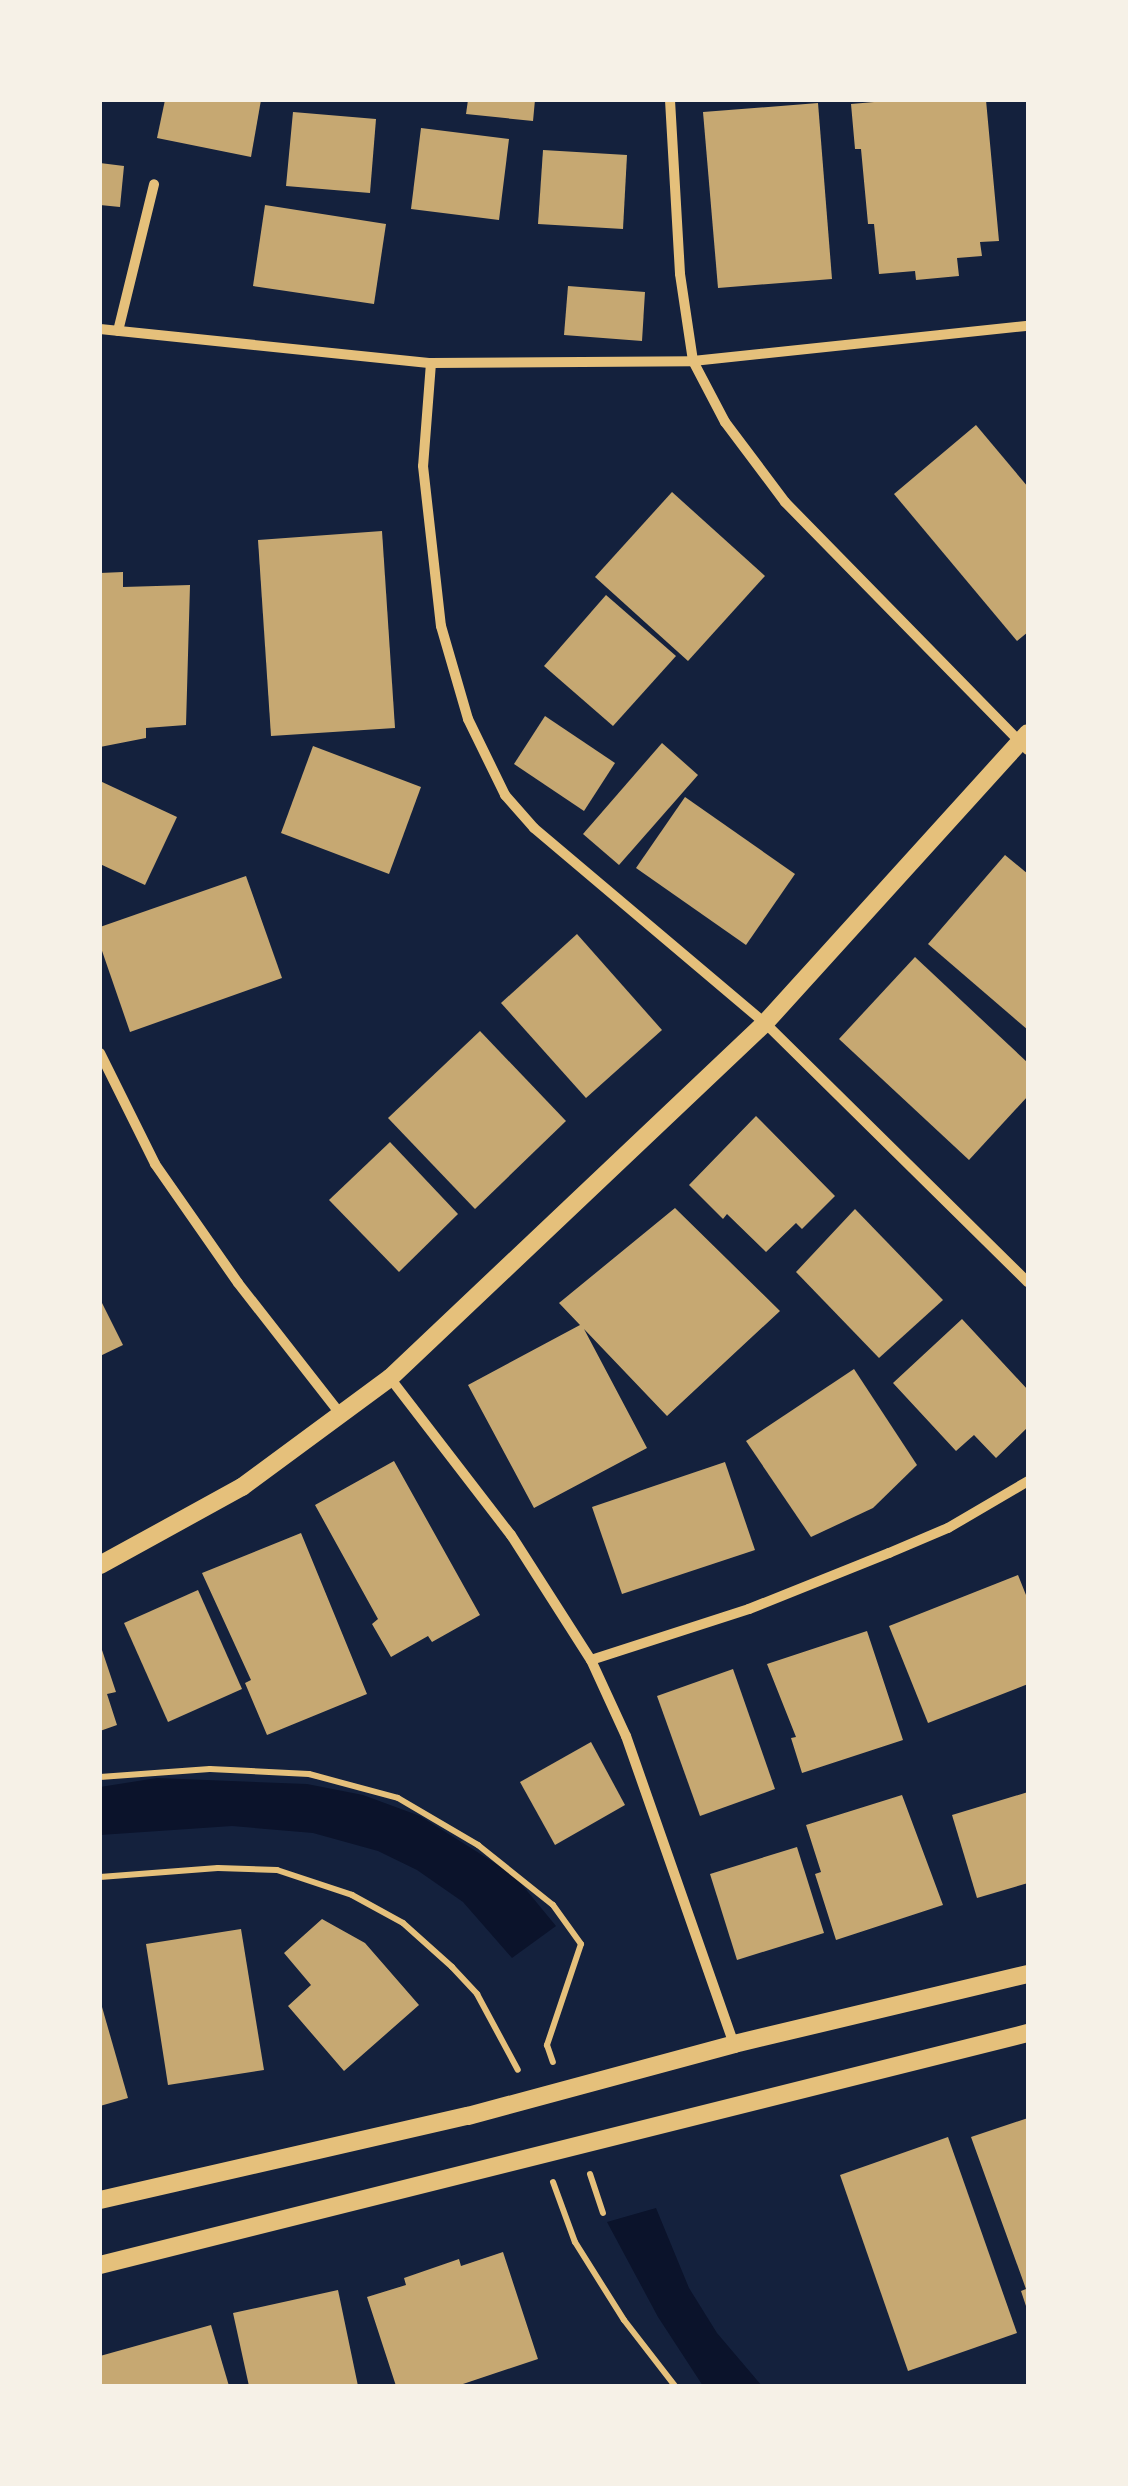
<!DOCTYPE html>
<style>
body{margin:0}
#map{position:relative;width:1128px;height:2486px;overflow:hidden;background:#14213d;font-family:"Crimson Pro",serif}
div>[style]{position:absolute}
.water>*{inset:0;background:#0b132b}
.building>*{inset:0;background:#c6a872}
.path>*{height:6px;margin:-3px;padding:0 3px;transform-origin:3px;border-radius:3px;background:#e5c07b}
.minor>*{height:10px;margin:-5px;padding:0 5px;transform-origin:5px;border-radius:5px;background:#e5c07b}
.tertiary>*{height:18px;margin:-9px;padding:0 9px;transform-origin:9px;border-radius:9px;background:#e5c07b}
span{translate:-50% -50%;white-space:nowrap;text-align:center;line-height:1.15;-webkit-text-stroke:10px #f6f1e7;paint-order:stroke}
.frame{position:absolute;inset:0;border:102px solid #f6f1e7;pointer-events:none}
</style>
<div id="map">
<div class="water">
<div style="clip-path:polygon(157px 1778px,307px 1784px,363px 1795px,420px 1816px,514px 1875px,556px 1926px,512px 1958px,463px 1902px,417px 1870px,378px 1851px,313px 1833px,232px 1826px,100px 1835px,100px 1787px)"></div>
<div style="clip-path:polygon(656px 2208px,689px 2288px,717px 2333px,762px 2386px,703px 2386px,658px 2317px,607px 2222px)"></div>
</div>
<div class="building">
<div style="clip-path:polygon(165px 100px,261px 100px,251px 157px,157px 138px)"></div>
<div style="clip-path:polygon(468px 100px,535px 100px,533px 121px,466px 114px)"></div>
<div style="clip-path:polygon(897px 100px,986px 100px,999px 241px,980px 242px,982px 256px,957px 258px,959px 276px,916px 280px,915px 271px,879px 274px,874px 224px,868px 224px,861px 149px,855px 149px,851px 104px)"></div>
<div style="clip-path:polygon(818px 103px,832px 279px,718px 288px,703px 112px)"></div>
<div style="clip-path:polygon(293px 112px,376px 119px,370px 193px,286px 186px)"></div>
<div style="clip-path:polygon(421px 128px,509px 139px,499px 220px,411px 209px)"></div>
<div style="clip-path:polygon(543px 150px,627px 155px,623px 229px,538px 224px)"></div>
<div style="clip-path:polygon(100px 163px,124px 166px,120px 207px,100px 205px)"></div>
<div style="clip-path:polygon(265px 205px,386px 224px,374px 304px,253px 286px)"></div>
<div style="clip-path:polygon(568px 286px,645px 292px,642px 341px,564px 335px)"></div>
<div style="clip-path:polygon(976px 425px,1028px 487px,1028px 632px,1017px 641px,894px 494px)"></div>
<div style="clip-path:polygon(672px 492px,765px 576px,688px 661px,595px 577px)"></div>
<div style="clip-path:polygon(382px 531px,395px 728px,271px 736px,258px 540px)"></div>
<div style="clip-path:polygon(123px 572px,123px 587px,190px 585px,186px 725px,146px 728px,146px 738px,100px 747px,100px 573px)"></div>
<div style="clip-path:polygon(606px 595px,676px 656px,613px 726px,544px 666px)"></div>
<div style="clip-path:polygon(545px 716px,615px 763px,584px 811px,514px 764px)"></div>
<div style="clip-path:polygon(662px 743px,698px 775px,619px 865px,583px 834px)"></div>
<div style="clip-path:polygon(313px 746px,421px 787px,389px 874px,281px 833px)"></div>
<div style="clip-path:polygon(100px 781px,177px 817px,145px 885px,100px 864px)"></div>
<div style="clip-path:polygon(685px 797px,795px 874px,746px 945px,636px 868px)"></div>
<div style="clip-path:polygon(1005px 855px,1028px 874px,1028px 1030px,928px 944px)"></div>
<div style="clip-path:polygon(246px 876px,282px 978px,130px 1032px,100px 945px,100px 927px)"></div>
<div style="clip-path:polygon(577px 934px,662px 1030px,586px 1098px,501px 1003px)"></div>
<div style="clip-path:polygon(915px 957px,1028px 1063px,1028px 1096px,969px 1160px,839px 1039px)"></div>
<div style="clip-path:polygon(480px 1031px,566px 1121px,475px 1209px,388px 1118px)"></div>
<div style="clip-path:polygon(756px 1116px,835px 1196px,802px 1229px,796px 1223px,766px 1252px,727px 1214px,723px 1219px,689px 1185px)"></div>
<div style="clip-path:polygon(390px 1142px,458px 1214px,399px 1272px,329px 1200px)"></div>
<div style="clip-path:polygon(675px 1208px,780px 1311px,667px 1416px,584px 1329px,647px 1448px,534px 1508px,468px 1385px,580px 1325px,559px 1303px)"></div>
<div style="clip-path:polygon(855px 1209px,943px 1300px,879px 1358px,796px 1272px)"></div>
<div style="clip-path:polygon(100px 1299px,123px 1345px,100px 1356px)"></div>
<div style="clip-path:polygon(962px 1319px,1028px 1390px,1028px 1427px,996px 1458px,974px 1435px,956px 1451px,893px 1383px)"></div>
<div style="clip-path:polygon(854px 1369px,917px 1465px,873px 1508px,811px 1537px,746px 1441px)"></div>
<div style="clip-path:polygon(394px 1461px,480px 1615px,432px 1642px,428px 1636px,391px 1657px,372px 1624px,378px 1619px,315px 1505px)"></div>
<div style="clip-path:polygon(725px 1462px,755px 1550px,622px 1594px,592px 1507px)"></div>
<div style="clip-path:polygon(301px 1533px,367px 1694px,267px 1735px,245px 1683px,251px 1680px,202px 1573px)"></div>
<div style="clip-path:polygon(1018px 1575px,1028px 1600px,1028px 1684px,928px 1723px,889px 1626px)"></div>
<div style="clip-path:polygon(198px 1590px,242px 1689px,168px 1722px,124px 1623px)"></div>
<div style="clip-path:polygon(867px 1631px,903px 1740px,802px 1773px,791px 1738px,796px 1737px,767px 1664px)"></div>
<div style="clip-path:polygon(100px 1644px,116px 1692px,107px 1694px,117px 1725px,100px 1731px)"></div>
<div style="clip-path:polygon(733px 1669px,775px 1789px,700px 1816px,657px 1696px)"></div>
<div style="clip-path:polygon(591px 1742px,625px 1805px,555px 1845px,520px 1782px)"></div>
<div style="clip-path:polygon(1028px 1792px,1028px 1883px,977px 1898px,952px 1815px)"></div>
<div style="clip-path:polygon(902px 1795px,943px 1905px,836px 1940px,815px 1874px,821px 1872px,806px 1825px)"></div>
<div style="clip-path:polygon(797px 1847px,824px 1933px,737px 1960px,710px 1874px)"></div>
<div style="clip-path:polygon(322px 1919px,365px 1943px,419px 2005px,344px 2071px,288px 2006px,311px 1985px,284px 1953px)"></div>
<div style="clip-path:polygon(241px 1929px,264px 2070px,168px 2085px,146px 1944px)"></div>
<div style="clip-path:polygon(100px 2000px,128px 2098px,100px 2106px)"></div>
<div style="clip-path:polygon(1028px 2118px,1028px 2309px,1027px 2309px,1021px 2291px,1026px 2289px,971px 2137px)"></div>
<div style="clip-path:polygon(948px 2137px,1017px 2333px,908px 2371px,840px 2175px)"></div>
<div style="clip-path:polygon(503px 2252px,538px 2359px,457px 2386px,396px 2386px,367px 2297px,406px 2285px,404px 2278px,459px 2259px,461px 2266px)"></div>
<div style="clip-path:polygon(338px 2290px,358px 2386px,249px 2386px,233px 2313px)"></div>
<div style="clip-path:polygon(211px 2325px,229px 2386px,100px 2386px,100px 2356px)"></div>
</div>
<div class="path">
<div style="left:100px;top:1777px;width:110px;rotate:-4.2deg"></div>
<div style="left:210px;top:1769px;width:99px;rotate:2.9deg"></div>
<div style="left:309px;top:1774px;width:92px;rotate:15.1deg"></div>
<div style="left:398px;top:1798px;width:93px;rotate:30.4deg"></div>
<div style="left:478px;top:1845px;width:96px;rotate:38.7deg"></div>
<div style="left:553px;top:1905px;width:48px;rotate:54.3deg"></div>
<div style="left:581px;top:1944px;width:107px;rotate:108.6deg"></div>
<div style="left:547px;top:2045px;width:18px;rotate:71deg"></div>
<div style="left:100px;top:1877px;width:118px;rotate:-4.4deg"></div>
<div style="left:218px;top:1868px;width:59px;rotate:1.9deg"></div>
<div style="left:277px;top:1870px;width:79px;rotate:18.4deg"></div>
<div style="left:352px;top:1895px;width:58px;rotate:28.8deg"></div>
<div style="left:403px;top:1923px;width:66px;rotate:41.9deg"></div>
<div style="left:452px;top:1967px;width:37px;rotate:47deg"></div>
<div style="left:477px;top:1994px;width:86px;rotate:61.7deg"></div>
<div style="left:590px;top:2174px;width:41px;rotate:71.6deg"></div>
<div style="left:553px;top:2182px;width:64px;rotate:69.9deg"></div>
<div style="left:575px;top:2242px;width:92px;rotate:57.9deg"></div>
<div style="left:624px;top:2320px;width:83px;rotate:52.3deg"></div>
</div>
<div class="minor">
<div style="left:670px;top:100px;width:174px;rotate:86.7deg"></div>
<div style="left:680px;top:274px;width:88px;rotate:81.5deg"></div>
<div style="left:693px;top:361px;width:69px;rotate:62.3deg"></div>
<div style="left:725px;top:422px;width:100px;rotate:53.1deg"></div>
<div style="left:785px;top:502px;width:347px;rotate:45.6deg"></div>
<div style="left:100px;top:329px;width:333px;rotate:5.9deg"></div>
<div style="left:431px;top:363px;width:262px;rotate:-0.4deg"></div>
<div style="left:693px;top:361px;width:337px;rotate:-6deg"></div>
<div style="left:118px;top:331px;width:151px;rotate:-76.2deg"></div>
<div style="left:431px;top:363px;width:103px;rotate:94.4deg"></div>
<div style="left:423px;top:466px;width:161px;rotate:83.6deg"></div>
<div style="left:441px;top:626px;width:97px;rotate:73.8deg"></div>
<div style="left:468px;top:719px;width:85px;rotate:64deg"></div>
<div style="left:505px;top:795px;width:44px;rotate:48.7deg"></div>
<div style="left:534px;top:828px;width:302px;rotate:40.2deg"></div>
<div style="left:765px;top:1023px;width:369px;rotate:44.6deg"></div>
<div style="left:100px;top:1053px;width:124px;rotate:63.6deg"></div>
<div style="left:155px;top:1164px;width:145px;rotate:55.1deg"></div>
<div style="left:238px;top:1283px;width:169px;rotate:52deg"></div>
<div style="left:390px;top:1378px;width:198px;rotate:52.4deg"></div>
<div style="left:511px;top:1535px;width:148px;rotate:57.4deg"></div>
<div style="left:591px;top:1660px;width:84px;rotate:65.3deg"></div>
<div style="left:626px;top:1736px;width:326px;rotate:70.7deg"></div>
<div style="left:591px;top:1660px;width:166px;rotate:-17.9deg"></div>
<div style="left:749px;top:1609px;width:151px;rotate:-21.8deg"></div>
<div style="left:889px;top:1553px;width:64px;rotate:-23deg"></div>
<div style="left:948px;top:1528px;width:93px;rotate:-30.4deg"></div>
</div>
<div class="tertiary">
<div style="left:100px;top:1565px;width:162px;rotate:-28.8deg"></div>
<div style="left:242px;top:1487px;width:184px;rotate:-36.4deg"></div>
<div style="left:390px;top:1378px;width:516px;rotate:-43.43deg"></div>
<div style="left:765px;top:1023px;width:391px;rotate:-47.8deg"></div>
<div style="left:100px;top:2200px;width:377px;rotate:-12.9deg"></div>
<div style="left:468px;top:2116px;width:276px;rotate:-15.1deg"></div>
<div style="left:734px;top:2044px;width:302px;rotate:-13.4deg"></div>
<div style="left:100px;top:2265px;width:957px;rotate:-14.04deg"></div>
</div>
<div class="frame"></div>
</div>
